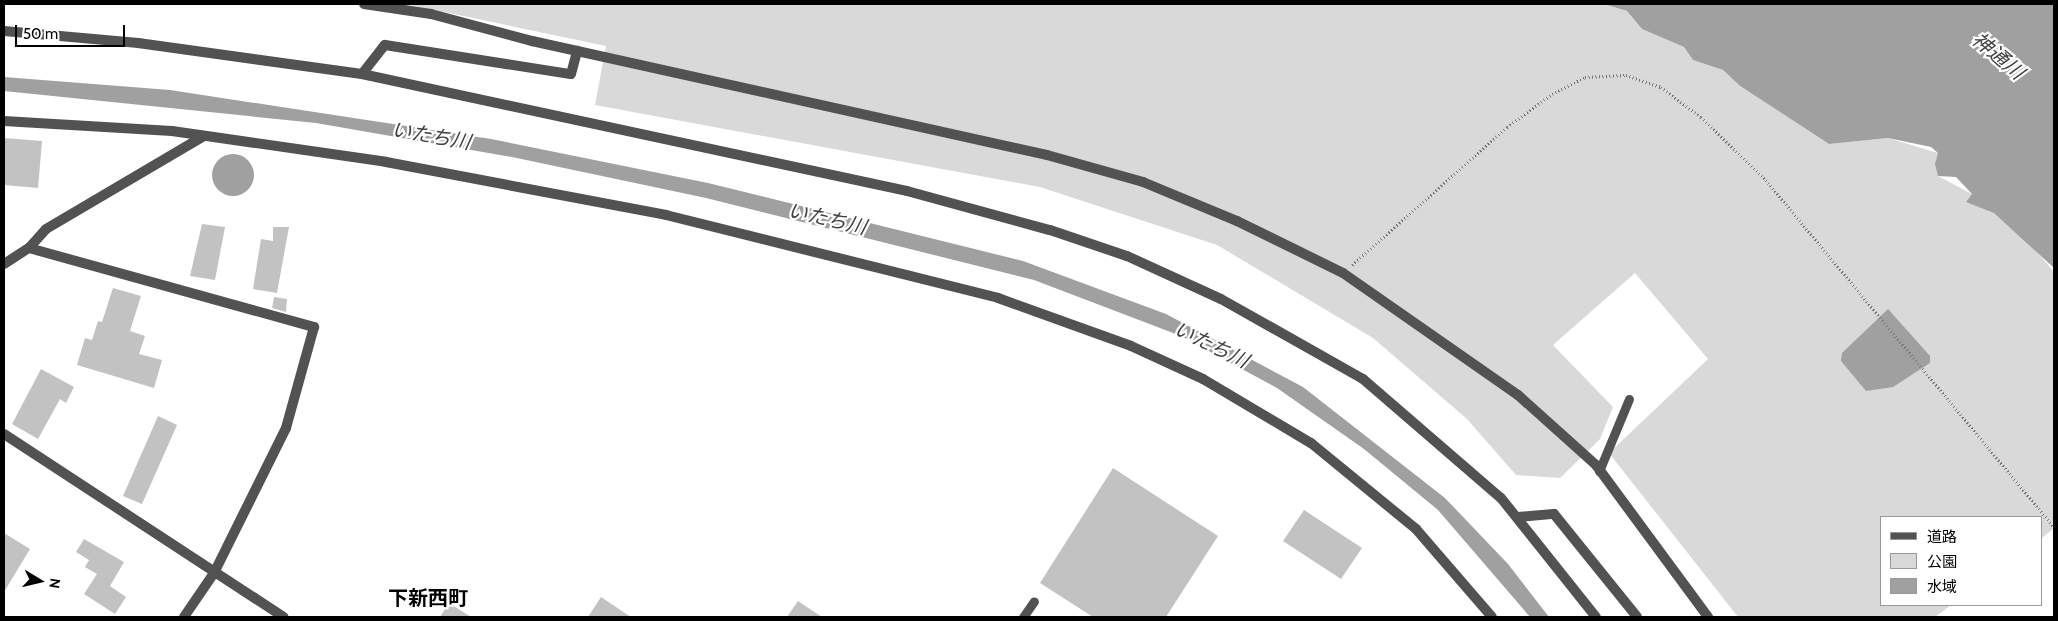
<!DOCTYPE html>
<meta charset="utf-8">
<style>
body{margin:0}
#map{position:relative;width:2058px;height:621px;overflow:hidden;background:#fff;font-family:Cabin,"Noto Sans JP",sans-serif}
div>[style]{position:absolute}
.green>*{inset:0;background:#d9d9d9}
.water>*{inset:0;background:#a0a0a0}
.round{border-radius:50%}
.building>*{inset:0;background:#c2c2c2}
.path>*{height:2.5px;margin-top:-1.25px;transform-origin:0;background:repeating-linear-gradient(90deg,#747474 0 1px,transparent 0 3.5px)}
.service>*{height:9px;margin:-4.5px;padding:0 4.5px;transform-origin:4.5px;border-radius:4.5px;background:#525252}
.minor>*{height:10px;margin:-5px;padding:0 5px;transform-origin:5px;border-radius:5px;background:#525252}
span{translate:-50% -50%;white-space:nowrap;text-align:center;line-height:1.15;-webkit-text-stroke:4.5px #fff;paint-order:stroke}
.water-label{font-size:20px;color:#414141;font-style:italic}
.neighbourhood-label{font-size:20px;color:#000;font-weight:700}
.frame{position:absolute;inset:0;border:5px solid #000;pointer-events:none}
.legend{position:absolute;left:1880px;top:516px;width:162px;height:90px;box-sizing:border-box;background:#fff;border:1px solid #999;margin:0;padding:6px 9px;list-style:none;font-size:15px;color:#000}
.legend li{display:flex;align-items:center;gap:10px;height:25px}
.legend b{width:25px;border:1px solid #999}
.north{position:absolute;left:15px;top:556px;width:50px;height:50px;-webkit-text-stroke:4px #fff;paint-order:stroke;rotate:99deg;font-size:14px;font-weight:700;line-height:20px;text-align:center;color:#000}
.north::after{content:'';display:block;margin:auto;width:18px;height:22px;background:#000;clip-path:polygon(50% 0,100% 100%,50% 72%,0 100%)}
.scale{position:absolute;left:15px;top:25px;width:110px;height:22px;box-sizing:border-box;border:2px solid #000;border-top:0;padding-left:6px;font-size:15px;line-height:18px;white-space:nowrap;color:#000;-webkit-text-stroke:4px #fff;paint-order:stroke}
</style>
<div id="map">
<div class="green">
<div style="clip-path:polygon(406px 4px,1604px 4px,1627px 11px,1642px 29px,1684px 47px,1693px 60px,1723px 70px,1740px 86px,1829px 144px,1888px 138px,1938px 153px,1938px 176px,1972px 194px,2025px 238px,2054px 272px,2054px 528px,2042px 538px,2042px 517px,1882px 517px,1882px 605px,1951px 605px,1935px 617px,1738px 617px,1609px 453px,1708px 359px,1635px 273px,1553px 345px,1613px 407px,1600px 439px,1560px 478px,1516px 475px,1467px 419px,1373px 338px,1217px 245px,1040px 187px,595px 105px,606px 46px)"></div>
</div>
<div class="water">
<div style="clip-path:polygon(1604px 4px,2054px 4px,2054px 268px,1994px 213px,1966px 202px,1972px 194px,1956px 177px,1938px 176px,1935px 164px,1938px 153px,1931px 147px,1888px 138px,1829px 144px,1740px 86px,1723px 70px,1693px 60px,1684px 47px,1642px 29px,1627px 11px)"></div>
<div style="clip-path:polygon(4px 77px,170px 90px,491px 139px,708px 183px,1023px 261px,1166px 314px,1303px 387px,1445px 498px,1508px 564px,1549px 617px,1530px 617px,1438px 510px,1364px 449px,1277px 388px,1181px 336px,1034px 280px,706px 198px,512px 157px,316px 123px,4px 91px)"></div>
<div class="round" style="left:212px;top:154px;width:42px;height:42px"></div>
<div style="clip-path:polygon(1888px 309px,1930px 356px,1930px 363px,1893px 387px,1866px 391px,1841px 361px,1842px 353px)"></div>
</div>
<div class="building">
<div style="clip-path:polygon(4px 138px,42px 141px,38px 188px,4px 185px)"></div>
<div style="clip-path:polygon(202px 224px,225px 227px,215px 280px,190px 276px)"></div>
<div style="clip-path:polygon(273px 227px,289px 227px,277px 293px,253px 289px,261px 239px,273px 241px)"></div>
<div style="clip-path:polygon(113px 288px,141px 296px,130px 331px,145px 336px,139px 354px,162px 360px,154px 388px,77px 365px,85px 338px,92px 340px,98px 321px,102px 322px)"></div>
<div style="clip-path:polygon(274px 297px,287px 299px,286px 312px,272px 308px)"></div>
<div style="clip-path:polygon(41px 369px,74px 387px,66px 403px,60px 399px,38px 439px,12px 424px)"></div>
<div style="clip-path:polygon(158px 416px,177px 425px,142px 504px,123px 496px)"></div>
<div style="clip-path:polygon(1113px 468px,1218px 536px,1166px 617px,1093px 617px,1040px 583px)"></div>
<div style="clip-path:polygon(1304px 510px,1362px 548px,1341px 579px,1283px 541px)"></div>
<div style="clip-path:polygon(4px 533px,30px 549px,4px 592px)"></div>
<div style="clip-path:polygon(84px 539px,124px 562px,110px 586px,126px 597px,115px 614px,84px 594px,97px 574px,85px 567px,89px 560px,76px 552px)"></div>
<div style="clip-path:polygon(601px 597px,631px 617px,588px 617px)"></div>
<div style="clip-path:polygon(798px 601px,822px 617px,787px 617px)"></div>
<div style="clip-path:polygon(449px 603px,471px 617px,440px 617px)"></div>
</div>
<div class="path">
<div style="left:1352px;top:265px;width:208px;rotate:-41.7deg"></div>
<div style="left:1507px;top:127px;width:56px;rotate:-36.3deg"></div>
<div style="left:1552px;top:94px;width:37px;rotate:-27deg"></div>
<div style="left:1585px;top:77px;width:41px;rotate:-2.8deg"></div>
<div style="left:1626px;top:75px;width:37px;rotate:19deg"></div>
<div style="left:1661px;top:87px;width:50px;rotate:36.9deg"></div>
<div style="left:1701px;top:117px;width:91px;rotate:44.1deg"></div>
<div style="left:1766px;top:180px;width:451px;rotate:50.3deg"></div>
</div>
<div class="service">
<div style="left:1599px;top:471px;width:78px;rotate:-67.4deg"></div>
<div style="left:1023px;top:617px;width:19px;rotate:-55deg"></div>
</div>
<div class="minor">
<div style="left:364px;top:4px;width:68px;rotate:8.5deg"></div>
<div style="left:431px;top:14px;width:105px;rotate:15deg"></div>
<div style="left:532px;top:41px;width:527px;rotate:12.48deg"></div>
<div style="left:1047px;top:155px;width:100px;rotate:15.7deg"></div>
<div style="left:1143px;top:182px;width:102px;rotate:22.5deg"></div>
<div style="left:1237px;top:221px;width:118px;rotate:26.1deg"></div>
<div style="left:1343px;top:273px;width:213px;rotate:34.9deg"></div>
<div style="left:1518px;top:395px;width:105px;rotate:41.9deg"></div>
<div style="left:1596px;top:465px;width:189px;rotate:53.6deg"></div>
<div style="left:4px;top:31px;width:135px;rotate:5.1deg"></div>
<div style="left:138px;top:43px;width:226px;rotate:7.9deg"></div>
<div style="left:362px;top:74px;width:557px;rotate:12.12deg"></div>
<div style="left:907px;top:191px;width:148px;rotate:15.3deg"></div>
<div style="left:1050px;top:230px;width:81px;rotate:18.7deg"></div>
<div style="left:1127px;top:256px;width:103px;rotate:24.6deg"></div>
<div style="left:1221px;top:299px;width:163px;rotate:29.4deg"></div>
<div style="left:1363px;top:379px;width:182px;rotate:40.8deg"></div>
<div style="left:1501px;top:498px;width:152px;rotate:51.4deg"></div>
<div style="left:362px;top:74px;width:37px;rotate:-52deg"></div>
<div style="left:385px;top:45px;width:188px;rotate:8.9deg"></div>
<div style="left:571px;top:74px;width:24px;rotate:-75deg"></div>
<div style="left:4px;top:121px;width:168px;rotate:3.4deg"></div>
<div style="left:172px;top:131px;width:216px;rotate:8.2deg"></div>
<div style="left:386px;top:162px;width:285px;rotate:10.7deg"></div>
<div style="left:666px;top:215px;width:342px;rotate:14deg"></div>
<div style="left:998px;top:298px;width:141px;rotate:19.8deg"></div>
<div style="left:1131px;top:346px;width:79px;rotate:24.6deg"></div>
<div style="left:1203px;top:379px;width:126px;rotate:30.7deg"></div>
<div style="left:1311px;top:443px;width:136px;rotate:39.3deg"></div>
<div style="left:1416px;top:529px;width:116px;rotate:49.2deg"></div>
<div style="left:29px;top:248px;width:296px;rotate:15.5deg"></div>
<div style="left:314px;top:327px;width:105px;rotate:105.5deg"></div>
<div style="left:286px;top:428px;width:162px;rotate:116.4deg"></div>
<div style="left:214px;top:573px;width:53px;rotate:124.3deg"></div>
<div style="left:4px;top:264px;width:30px;rotate:-33deg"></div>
<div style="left:29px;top:248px;width:25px;rotate:-48deg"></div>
<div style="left:46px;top:229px;width:183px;rotate:-30.5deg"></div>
<div style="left:4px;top:434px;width:334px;rotate:33.2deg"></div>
<div style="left:1518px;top:517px;width:36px;rotate:-5deg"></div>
<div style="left:1554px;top:514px;width:132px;rotate:51.1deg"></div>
</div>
<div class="water-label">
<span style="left:1998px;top:56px;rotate:40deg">神通川</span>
<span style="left:431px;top:136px;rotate:10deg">いたち川</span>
<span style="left:827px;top:219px;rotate:13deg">いたち川</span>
<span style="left:1211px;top:345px;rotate:26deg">いたち川</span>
</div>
<div class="neighbourhood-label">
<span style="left:428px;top:598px">下新西町</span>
</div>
<div class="frame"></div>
<ul class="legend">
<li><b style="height:6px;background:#525252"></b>道路</li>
<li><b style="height:14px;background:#d9d9d9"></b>公園</li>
<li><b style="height:14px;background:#a0a0a0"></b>水域</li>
</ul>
<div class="north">N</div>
<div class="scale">50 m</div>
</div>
